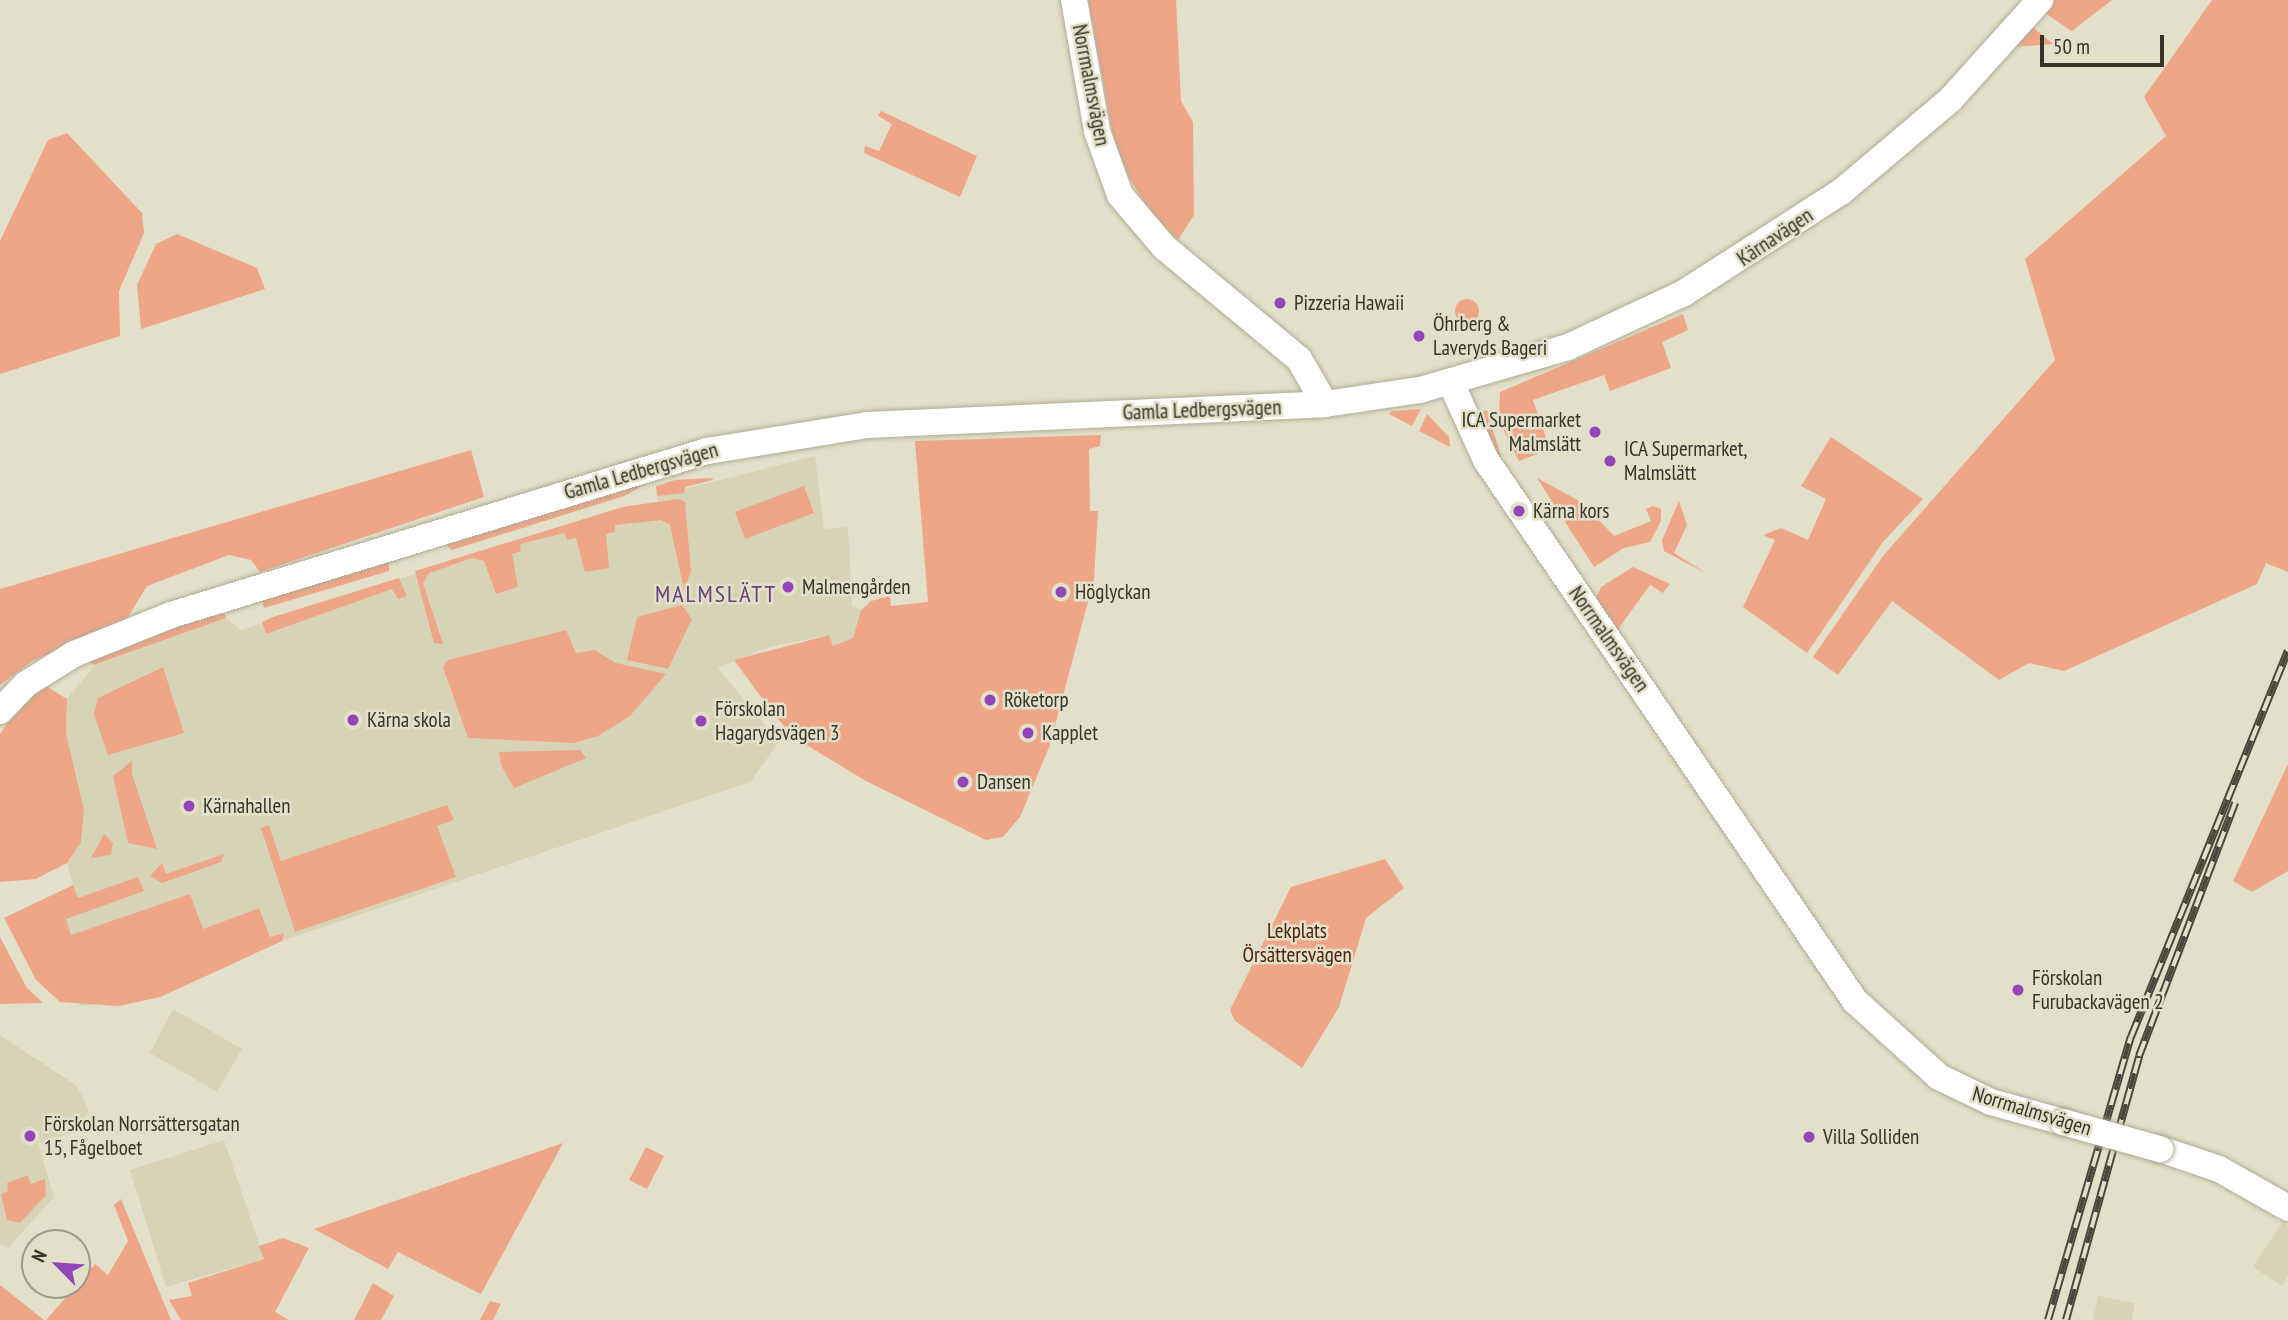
<!DOCTYPE html>
<meta charset="utf-8">
<style>
body{margin:0}
#map{position:relative;width:2288px;height:1320px;overflow:hidden;background:#e2e0c8;font-family:"PT Sans Narrow",sans-serif}
div>[style]{position:absolute}
.built>*{inset:0;background:#d7d4b5}
.green>*{inset:0;background:#efa688}
.round{border-radius:50%}
.roads{filter:drop-shadow(0 0 2px #aeac95) drop-shadow(0 0 2px #aeac95)}
.secondary>*{height:26px;margin:-13px;padding:0 13px;transform-origin:13px;border-radius:13px;background:#fff}
.rail>*{height:8px;margin-top:-4px;transform-origin:0;background:repeating-linear-gradient(90deg,#e2e0c8 0 16px,#48483c 0 32px);box-sizing:border-box;border-block:2px solid #48483c}
.bridges{filter:drop-shadow(0 0 2px #aeac95) drop-shadow(0 0 2px #aeac95)}
.secondary-bridge>*{height:26px;margin:-13px;padding:0 13px;transform-origin:13px;border-radius:13px;background:#fff}
.dots>*{width:19px;height:19px;translate:-50% -50%;box-sizing:border-box;border:4px solid #e2e0c8;border-radius:50%}
span{translate:-50% -50%;white-space:nowrap;text-align:center;line-height:1.15;-webkit-text-stroke:5px #e2e0c8;paint-order:stroke}
.street-label{font-size:21px;color:#34342a}
.poi-label{font-size:21px;color:#34342a}
.left{translate:0 -50%;text-align:left}
.right{translate:-100% -50%;text-align:right}
.park-label{font-size:21px;color:#50200a}
.quarter-label{font-size:24px;color:#68427b;letter-spacing:2px}
.north{position:absolute;left:21px;top:1229px;width:70px;height:70px;box-sizing:border-box;background:#e2e0c8;border:2px solid #9c9b89;border-radius:50%;rotate:295deg;font-size:19px;font-weight:700;line-height:28px;text-align:center;color:#34342a}
.north::after{content:'';display:block;margin:auto;width:24px;height:32px;background:#9346b7;clip-path:polygon(50% 0,100% 100%,50% 72%,0 100%)}
.scale{position:absolute;left:2040px;top:35px;width:124px;height:32px;box-sizing:border-box;border:4px solid #34342a;border-top:0;padding-left:9px;font-size:21px;line-height:24px;white-space:nowrap;color:#34342a;-webkit-text-stroke:5px #e2e0c8;paint-order:stroke}
</style>
<div id="map">
<div class="built">
<div style="clip-path:polygon(815px 456px,824px 529px,848px 527px,852px 606px,861px 610px,853px 638px,833px 646px,829px 635px,765px 648px,718px 668px,779px 742px,750px 782px,282px 941px,160px 997px,80px 1006px,59px 894px,73px 885px,67px 863px,81px 842px,84px 810px,66px 733px,67px 699px,94px 666px,226px 618px,241px 630px,623px 507px,658px 502px,657px 496px)"></div>
<div style="clip-path:polygon(173px 1009px,242px 1049px,217px 1092px,150px 1053px)"></div>
<div style="clip-path:polygon(0 1035px,77px 1086px,89px 1111px,80px 1130px,38px 1143px,54px 1197px,8px 1248px,0 1244px)"></div>
<div style="clip-path:polygon(224px 1140px,264px 1259px,166px 1287px,130px 1170px)"></div>
<div style="clip-path:polygon(2282px 1223px,2288px 1226px,2288px 1276px,2282px 1286px,2253px 1267px)"></div>
<div style="clip-path:polygon(2098px 1296px,2135px 1303px,2132px 1320px,2093px 1320px)"></div>
</div>
<div class="green">
<div style="clip-path:polygon(1088px 0,1176px 0,1181px 101px,1193px 122px,1194px 215px,1178px 240px,1148px 209px,1117px 157px)"></div>
<div style="clip-path:polygon(2052px 0,2112px 0,2072px 31px,2043px 12px)"></div>
<div style="clip-path:polygon(2212px 0,2288px 0,2288px 572px,2266px 563px,2257px 584px,2064px 671px,2029px 663px,1999px 680px,1892px 601px,1838px 675px,1813px 657px,1883px 556px,2055px 360px,2025px 259px,2166px 136px,2144px 97px)"></div>
<div style="clip-path:polygon(2034px 28px,2053px 44px,2014px 47px,2030px 29px)"></div>
<div style="clip-path:polygon(881px 111px,977px 156px,960px 197px,864px 153px,865px 146px,879px 151px,892px 124px,878px 116px)"></div>
<div style="clip-path:polygon(67px 133px,142px 213px,144px 233px,119px 291px,120px 336px,0 374px,0 241px,48px 140px)"></div>
<div style="clip-path:polygon(177px 234px,257px 268px,265px 289px,141px 329px,137px 285px,156px 244px)"></div>
<div class="round" style="left:1455px;top:299px;width:24px;height:24px"></div>
<div style="clip-path:polygon(1683px 314px,1688px 330px,1662px 342px,1671px 368px,1610px 391px,1604px 375px,1533px 400px,1550px 449px,1519px 461px,1499px 421px,1500px 392px)"></div>
<div style="clip-path:polygon(1421px 409px,1412px 426px,1389px 414px,1392px 411px)"></div>
<div style="clip-path:polygon(1478px 410px,1487px 411px,1505px 469px,1503px 469px)"></div>
<div style="clip-path:polygon(1427px 414px,1449px 437px,1450px 447px,1419px 431px)"></div>
<div style="clip-path:polygon(1101px 435px,1100px 446px,1089px 449px,1090px 511px,1098px 511px,1094px 579px,1050px 745px,1020px 817px,1003px 837px,986px 840px,866px 781px,795px 738px,775px 716px,734px 660px,829px 635px,833px 646px,853px 638px,861px 610px,871px 601px,890px 596px,891px 606px,928px 602px,915px 441px)"></div>
<div style="clip-path:polygon(1831px 437px,1923px 499px,1883px 542px,1807px 653px,1743px 607px,1775px 540px,1763px 535px,1781px 528px,1808px 540px,1826px 499px,1801px 486px)"></div>
<div style="clip-path:polygon(471px 450px,484px 497px,260px 572px,251px 560px,229px 555px,147px 586px,125px 622px,32px 661px,0 685px,0 589px)"></div>
<div style="clip-path:polygon(656px 478px,624px 496px,452px 550px,444px 543px)"></div>
<div style="clip-path:polygon(1537px 478px,1583px 503px,1614px 536px,1651px 521px,1646px 509px,1653px 506px,1661px 509px,1661px 521px,1650px 542px,1624px 548px,1594px 567px)"></div>
<div style="clip-path:polygon(675px 480px,712px 478px,713px 480px,685px 487px,684px 493px,657px 496px,656px 486px)"></div>
<div style="clip-path:polygon(804px 486px,814px 513px,745px 539px,735px 512px)"></div>
<div style="clip-path:polygon(678px 499px,685px 502px,691px 571px,684px 590px,670px 525px,661px 520px,615px 525px,615px 532px,606px 534px,609px 568px,585px 572px,576px 538px,567px 540px,564px 533px,520px 544px,521px 551px,512px 554px,518px 587px,496px 594px,484px 561px,472px 558px,429px 573px,423px 583px,443px 644px,434px 643px,415px 571px,623px 507px)"></div>
<div style="clip-path:polygon(1679px 501px,1687px 525px,1674px 553px,1709px 575px,1664px 551px,1662px 540px)"></div>
<div style="clip-path:polygon(389px 560px,389px 571px,264px 608px,260px 594px)"></div>
<div style="clip-path:polygon(1633px 567px,1670px 584px,1663px 593px,1650px 585px,1616px 632px,1595px 600px,1601px 587px)"></div>
<div style="clip-path:polygon(399px 578px,407px 596px,398px 599px,392px 589px,266px 634px,262px 622px,273px 617px)"></div>
<div style="clip-path:polygon(682px 605px,692px 619px,668px 669px,627px 660px,637px 617px)"></div>
<div style="clip-path:polygon(221px 606px,226px 618px,94px 665px,86px 659px)"></div>
<div style="clip-path:polygon(566px 630px,576px 653px,594px 650px,616px 663px,666px 674px,630px 716px,598px 736px,574px 743px,468px 738px,443px 667px,448px 660px)"></div>
<div style="clip-path:polygon(163px 667px,184px 733px,108px 755px,94px 714px,98px 698px)"></div>
<div style="clip-path:polygon(46px 686px,67px 699px,66px 733px,84px 810px,81px 842px,67px 863px,36px 879px,0 882px,0 734px,21px 703px)"></div>
<div style="clip-path:polygon(580px 750px,586px 758px,514px 788px,501px 765px,499px 752px)"></div>
<div style="clip-path:polygon(132px 761px,132px 774px,157px 849px,128px 843px,113px 776px)"></div>
<div style="clip-path:polygon(2288px 764px,2288px 871px,2252px 892px,2233px 881px)"></div>
<div style="clip-path:polygon(447px 805px,454px 820px,437px 826px,456px 877px,295px 932px,261px 828px,269px 825px,281px 861px)"></div>
<div style="clip-path:polygon(104px 834px,113px 843px,111px 855px,91px 858px)"></div>
<div style="clip-path:polygon(224px 854px,221px 862px,162px 883px,150px 876px,162px 863px,166px 874px)"></div>
<div style="clip-path:polygon(1385px 859px,1404px 888px,1366px 918px,1339px 1007px,1302px 1068px,1235px 1021px,1230px 1010px,1291px 887px)"></div>
<div style="clip-path:polygon(138px 877px,144px 891px,66px 919px,71px 935px,190px 894px,203px 929px,259px 908px,270px 937px,284px 933px,282px 941px,160px 997px,119px 1006px,60px 1002px,36px 980px,4px 918px,73px 885px,78px 898px)"></div>
<div style="clip-path:polygon(0 937px,27px 988px,43px 1003px,0 1004px)"></div>
<div style="clip-path:polygon(563px 1143px,481px 1294px,398px 1252px,388px 1269px,314px 1229px)"></div>
<div style="clip-path:polygon(646px 1147px,664px 1156px,647px 1189px,629px 1180px)"></div>
<div style="clip-path:polygon(28px 1175px,31px 1184px,45px 1179px,46px 1195px,20px 1223px,7px 1220px,1px 1194px,8px 1191px,7px 1183px)"></div>
<div style="clip-path:polygon(121px 1199px,171px 1320px,46px 1320px,95px 1264px,108px 1275px,128px 1241px,114px 1205px)"></div>
<div style="clip-path:polygon(283px 1238px,309px 1248px,275px 1312px,289px 1320px,181px 1320px,169px 1300px,192px 1296px,188px 1283px,264px 1259px,259px 1246px)"></div>
<div style="clip-path:polygon(373px 1283px,394px 1296px,381px 1320px,354px 1320px)"></div>
<div style="clip-path:polygon(0 1285px,44px 1320px,0 1320px)"></div>
<div style="clip-path:polygon(490px 1301px,501px 1304px,493px 1320px,480px 1320px)"></div>
</div>
<div class="roads">
<div class="secondary">
<div style="left:1074px;top:0;width:133px;rotate:80deg"></div>
<div style="left:1097px;top:131px;width:68px;rotate:70.2deg"></div>
<div style="left:1120px;top:195px;width:68px;rotate:49.8deg"></div>
<div style="left:1164px;top:247px;width:175px;rotate:39.7deg"></div>
<div style="left:1299px;top:359px;width:52px;rotate:60deg"></div>
<div style="left:1451px;top:383px;width:85px;rotate:65.6deg"></div>
<div style="left:1486px;top:460px;width:655px;rotate:55.7deg"></div>
<div style="left:1855px;top:1001px;width:113px;rotate:42.1deg"></div>
<div style="left:1939px;top:1077px;width:58px;rotate:25.7deg"></div>
<div style="left:1991px;top:1102px;width:75px;rotate:15.5deg"></div>
<div style="left:0;top:711px;width:37px;rotate:-46deg"></div>
<div style="left:26px;top:684px;width:57px;rotate:-32deg"></div>
<div style="left:74px;top:654px;width:105px;rotate:-21.9deg"></div>
<div style="left:171px;top:615px;width:561px;rotate:-17.01deg"></div>
<div style="left:707px;top:451px;width:162px;rotate:-9.2deg"></div>
<div style="left:867px;top:425px;width:458px;rotate:-2.6deg"></div>
<div style="left:1325px;top:404px;width:96px;rotate:-8.4deg"></div>
<div style="left:1420px;top:390px;width:154px;rotate:-16.2deg"></div>
<div style="left:1568px;top:347px;width:128px;rotate:-25deg"></div>
<div style="left:1684px;top:293px;width:187px;rotate:-32.8deg"></div>
<div style="left:1841px;top:192px;width:143px;rotate:-40.2deg"></div>
<div style="left:1950px;top:100px;width:135px;rotate:-48deg"></div>
<div style="left:2160px;top:1149px;width:62px;rotate:18.7deg"></div>
<div style="left:2219px;top:1169px;width:79px;rotate:29.5deg"></div>
</div>
</div>
<div class="rail">
<div style="left:2048px;top:1320px;width:295px;rotate:-73.7deg"></div>
<div style="left:2131px;top:1037px;width:417px;rotate:-67.9deg"></div>
<div style="left:2066px;top:1320px;width:274px;rotate:-74.5deg"></div>
<div style="left:2139px;top:1056px;width:271px;rotate:-69.2deg"></div>
</div>
<div class="bridges">
<div class="secondary-bridge">
<div style="left:2063px;top:1122px;width:101px;rotate:15.6deg"></div>
</div>
</div>
<div class="dots">
<div style="left:1280px;top:303px;background:#9346b7"></div>
<div style="left:1419px;top:336px;background:#9346b7"></div>
<div style="left:1595px;top:432px;background:#9346b7"></div>
<div style="left:1610px;top:461px;background:#9346b7"></div>
<div style="left:1519px;top:511px;background:#9346b7"></div>
<div style="left:788px;top:587px;background:#9346b7"></div>
<div style="left:1061px;top:592px;background:#9346b7"></div>
<div style="left:990px;top:700px;background:#9346b7"></div>
<div style="left:353px;top:720px;background:#9346b7"></div>
<div style="left:701px;top:721px;background:#9346b7"></div>
<div style="left:1028px;top:733px;background:#9346b7"></div>
<div style="left:963px;top:782px;background:#9346b7"></div>
<div style="left:189px;top:806px;background:#9346b7"></div>
<div style="left:2018px;top:990px;background:#9346b7"></div>
<div style="left:30px;top:1136px;background:#9346b7"></div>
<div style="left:1809px;top:1137px;background:#9346b7"></div>
</div>
<div class="street-label">
<span style="left:1091px;top:85px;rotate:79deg">Norrmalmsvägen</span>
<span style="left:1775px;top:237px;rotate:-34deg">Kärnavägen</span>
<span style="left:1202px;top:410px;rotate:-2deg">Gamla Ledbergsvägen</span>
<span style="left:641px;top:471px;rotate:-16deg">Gamla Ledbergsvägen</span>
<span style="left:1609px;top:639px;rotate:55deg">Norrmalmsvägen</span>
<span style="left:2032px;top:1111px;rotate:17deg">Norrmalmsvägen</span>
</div>
<div class="poi-label">
<span class="left" style="left:1294px;top:303px">Pizzeria Hawaii</span>
<span class="left" style="left:1433px;top:336px">Öhrberg &amp;<br>Laveryds Bageri</span>
<span class="right" style="left:1581px;top:432px">ICA Supermarket<br>Malmslätt</span>
<span class="left" style="left:1624px;top:461px">ICA Supermarket,<br>Malmslätt</span>
<span class="left" style="left:1533px;top:511px">Kärna kors</span>
<span class="left" style="left:802px;top:587px">Malmengården</span>
<span class="left" style="left:1075px;top:592px">Höglyckan</span>
<span class="left" style="left:1004px;top:700px">Röketorp</span>
<span class="left" style="left:715px;top:721px">Förskolan<br>Hagarydsvägen 3</span>
<span class="left" style="left:367px;top:720px">Kärna skola</span>
<span class="left" style="left:1042px;top:733px">Kapplet</span>
<span class="left" style="left:977px;top:782px">Dansen</span>
<span class="left" style="left:203px;top:806px">Kärnahallen</span>
<span class="left" style="left:2032px;top:990px">Förskolan<br>Furubackavägen 2</span>
<span class="left" style="left:44px;top:1136px">Förskolan Norrsättersgatan<br>15, Fågelboet</span>
<span class="left" style="left:1823px;top:1137px">Villa Solliden</span>
</div>
<div class="park-label">
<span style="left:1297px;top:943px">Lekplats<br>Örsättersvägen</span>
</div>
<div class="quarter-label">
<span style="left:716px;top:594px">MALMSLÄTT</span>
</div>
<div class="north">N</div>
<div class="scale">50 m</div>
</div>
